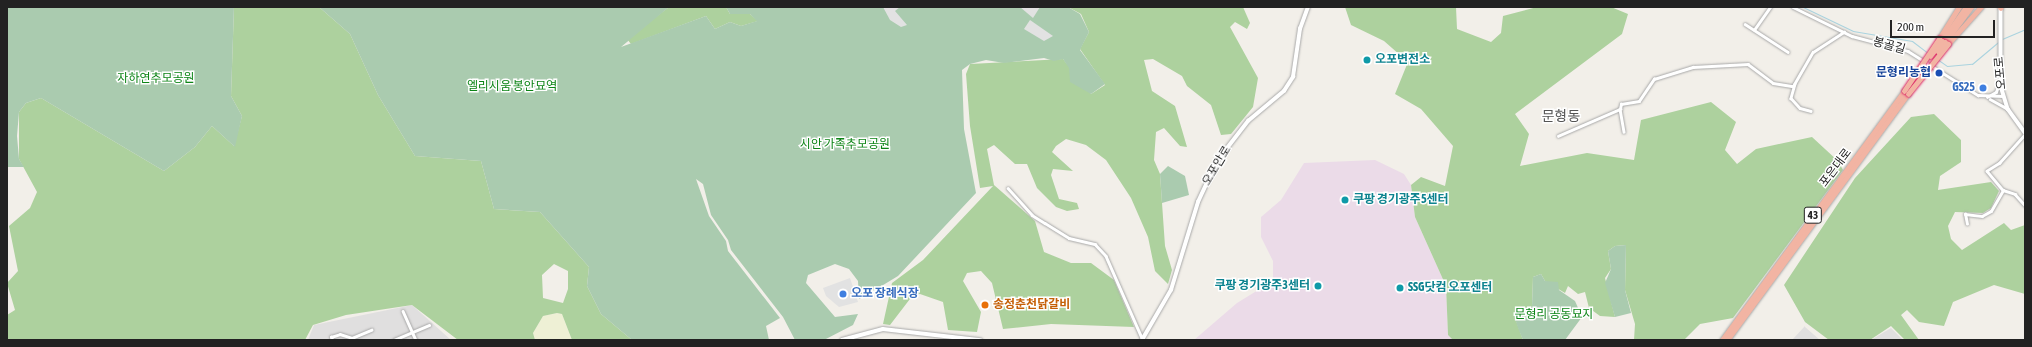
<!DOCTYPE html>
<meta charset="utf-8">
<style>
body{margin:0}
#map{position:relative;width:2032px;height:347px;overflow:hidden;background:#f2efe9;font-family:"Asap Condensed","Noto Sans KR",sans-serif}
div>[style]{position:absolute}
.residential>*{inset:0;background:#e0dfdf}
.industrial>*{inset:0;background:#ebdbe8}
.farmland>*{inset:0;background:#eef0d5}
.forest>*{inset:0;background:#add19e}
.cemetery>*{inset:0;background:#aacbaf}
.parking>*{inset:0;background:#e2e2e2}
.stream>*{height:1px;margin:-0.5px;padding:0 0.5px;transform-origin:0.5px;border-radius:0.5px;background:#aad3df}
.roads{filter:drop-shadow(0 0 1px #a9a9a9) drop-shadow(0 0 1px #a9a9a9)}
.minor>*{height:2.5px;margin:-1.25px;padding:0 1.25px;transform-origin:1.25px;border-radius:1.25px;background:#fff}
.tertiary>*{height:3.5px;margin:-1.75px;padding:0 1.75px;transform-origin:1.75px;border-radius:1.75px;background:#fff}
.trunk>*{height:4.5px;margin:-2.25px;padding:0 2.25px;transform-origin:2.25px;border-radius:2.25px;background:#f2b4a3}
.bridges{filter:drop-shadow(0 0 1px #dc2a67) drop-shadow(0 0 1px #dc2a67)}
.trunk-bridge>*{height:4.5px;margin:-2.25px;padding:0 2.25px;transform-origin:2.25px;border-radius:2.25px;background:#f2b4a3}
.dots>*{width:11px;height:11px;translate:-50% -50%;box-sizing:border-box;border:2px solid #fff;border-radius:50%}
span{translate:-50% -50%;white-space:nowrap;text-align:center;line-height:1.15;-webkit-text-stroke:3px #fff;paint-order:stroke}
.shield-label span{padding:1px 3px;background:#fff;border:1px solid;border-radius:3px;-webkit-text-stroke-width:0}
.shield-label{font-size:11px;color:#222;font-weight:700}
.street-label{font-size:12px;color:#222}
.culture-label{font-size:12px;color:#0d838f;font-weight:700}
.left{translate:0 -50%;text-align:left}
.right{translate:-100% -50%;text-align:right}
.transit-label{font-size:12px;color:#164399;font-weight:700}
.park-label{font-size:12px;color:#0c8416}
.shop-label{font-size:12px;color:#366cbe;font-weight:700}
.food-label{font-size:12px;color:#c56008;font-weight:700}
.quarter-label{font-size:14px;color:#555}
.frame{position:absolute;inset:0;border:8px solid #222;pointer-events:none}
.scale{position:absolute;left:1890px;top:20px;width:105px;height:18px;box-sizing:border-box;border:2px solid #222;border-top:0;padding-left:5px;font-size:12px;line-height:14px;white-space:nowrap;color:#222;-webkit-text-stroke:3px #fff;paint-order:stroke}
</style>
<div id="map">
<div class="residential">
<div style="clip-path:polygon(412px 305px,451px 340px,308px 340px,314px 325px)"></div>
<div style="clip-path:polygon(1805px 326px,1805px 327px,1820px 340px,1792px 340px)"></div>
<div style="clip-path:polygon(1891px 328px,1903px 340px,1871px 340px)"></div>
</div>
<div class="industrial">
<div style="clip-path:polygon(1375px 160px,1404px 174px,1411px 185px,1415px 217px,1446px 286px,1448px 335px,1453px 340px,1194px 340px,1237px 303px,1273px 281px,1273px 261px,1261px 237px,1261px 217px,1281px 200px,1304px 163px)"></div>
</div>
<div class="farmland">
<div style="clip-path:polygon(557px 313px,562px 314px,572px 340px,535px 340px,533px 333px,543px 316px)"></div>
</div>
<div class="forest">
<div style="clip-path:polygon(evenodd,234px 7px,319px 7px,350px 34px,378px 95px,415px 156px,481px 161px,494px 209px,540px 212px,589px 267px,587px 286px,601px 314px,632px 340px,572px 340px,562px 314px,557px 313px,543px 316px,533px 333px,535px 340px,458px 340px,412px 305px,346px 315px,313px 325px,305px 340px,7px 340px,7px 315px,15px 310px,7px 283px,18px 271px,9px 226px,30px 208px,37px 192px,19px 159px,19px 112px,26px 103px,41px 98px,164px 171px,195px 147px,212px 126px,234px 146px,242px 116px,231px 96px,234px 7px,554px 264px,568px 271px,568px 289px,563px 303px,543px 298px,542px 275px,554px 264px)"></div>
<div style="clip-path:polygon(669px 7px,726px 7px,730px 14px,750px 14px,758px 21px,741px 26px,730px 22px,715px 29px,706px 16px,631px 44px,627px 39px)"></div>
<div style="clip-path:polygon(1068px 7px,1243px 7px,1250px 23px,1247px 29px,1235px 22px,1230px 27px,1258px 78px,1253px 107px,1231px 134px,1221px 135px,1211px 105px,1187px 86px,1182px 76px,1153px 59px,1144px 60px,1152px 91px,1175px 106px,1187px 147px,1180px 146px,1164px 128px,1156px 132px,1154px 160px,1160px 174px,1165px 246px,1172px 270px,1168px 284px,1155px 271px,1148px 237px,1131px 198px,1106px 160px,1086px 145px,1066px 139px,1056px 146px,1052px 152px,1073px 171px,1053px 169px,1051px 175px,1059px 199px,1077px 203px,1079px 209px,1067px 211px,1056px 207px,1037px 188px,1027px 164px,1015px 164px,994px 145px,987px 149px,994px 185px,1035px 221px,1044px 252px,1071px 263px,1091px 263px,1114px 280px,1134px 327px,1051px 324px,1003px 329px,992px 283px,981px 271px,967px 273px,963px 281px,981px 312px,977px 332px,948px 330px,943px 302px,920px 294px,913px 295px,890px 325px,883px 324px,892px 283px,923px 260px,993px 186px,980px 188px,970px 126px,966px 74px,970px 64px,1063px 59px,1091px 94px,1105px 85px,1080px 49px,1089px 32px,1081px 14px)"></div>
<div style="clip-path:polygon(1345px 7px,1456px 7px,1457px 29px,1491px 42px,1501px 33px,1503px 16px,1537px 7px,1611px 7px,1628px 14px,1622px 34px,1515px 114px,1529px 134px,1520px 166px,1587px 153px,1634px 160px,1641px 120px,1711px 102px,1736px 122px,1725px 150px,1737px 164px,1756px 149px,1812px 137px,1838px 161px,1843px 170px,1733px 318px,1700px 324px,1684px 340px,1634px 340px,1635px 324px,1625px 290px,1626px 245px,1615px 246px,1608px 251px,1611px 269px,1605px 278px,1615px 317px,1600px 316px,1589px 308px,1585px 292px,1578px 294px,1568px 286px,1565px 293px,1545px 281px,1541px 274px,1533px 277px,1532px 306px,1514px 315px,1523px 340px,1453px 340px,1448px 335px,1446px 286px,1415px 217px,1411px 185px,1421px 177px,1445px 186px,1453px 146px,1421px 109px,1395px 94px,1408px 62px,1384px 41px,1351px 25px)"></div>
<div style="clip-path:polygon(1934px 114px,1961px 140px,1961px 162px,1940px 176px,1938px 190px,1991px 182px,1999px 191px,1991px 208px,1983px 213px,1955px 212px,1948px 226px,1951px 239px,1962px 250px,2004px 223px,2011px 230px,2025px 225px,2025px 294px,1994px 285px,1953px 302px,1944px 326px,1919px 322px,1907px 310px,1901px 315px,1919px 340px,1905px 340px,1891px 326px,1870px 340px,1829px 340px,1805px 322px,1784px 285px,1855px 178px,1911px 117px)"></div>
</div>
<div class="cemetery">
<div style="clip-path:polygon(7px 7px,234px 7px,231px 96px,242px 116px,235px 147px,212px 126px,195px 147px,164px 171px,41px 98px,26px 103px,19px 112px,17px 136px,19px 159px,24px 167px,7px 167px)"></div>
<div style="clip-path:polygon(319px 7px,669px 7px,621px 47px,706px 16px,715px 29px,730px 22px,741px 26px,757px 21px,750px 14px,730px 14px,726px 7px,1068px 7px,1080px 14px,1089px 32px,1080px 50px,1105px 84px,1091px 94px,1070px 82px,1069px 68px,1063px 59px,1054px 61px,1044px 58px,1004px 63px,986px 60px,970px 64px,962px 70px,964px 129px,976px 193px,898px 276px,865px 296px,859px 299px,858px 281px,849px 269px,835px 264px,808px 275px,806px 283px,835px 317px,858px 314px,853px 325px,824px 340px,795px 340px,783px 317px,731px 250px,728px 240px,711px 215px,703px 184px,696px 179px,709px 216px,726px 241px,728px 251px,780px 318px,766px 326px,769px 340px,632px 340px,601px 314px,587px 286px,589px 267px,540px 212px,494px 209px,481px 161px,415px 156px,378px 95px,350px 34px)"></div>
<div style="clip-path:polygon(1168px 166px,1185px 176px,1189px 195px,1162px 203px,1160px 174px)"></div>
<div style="clip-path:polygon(1626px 245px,1625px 290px,1631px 313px,1615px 317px,1605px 283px,1611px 269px,1608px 251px,1615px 246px)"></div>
<div style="clip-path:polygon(1541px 274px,1545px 281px,1558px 282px,1559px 290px,1575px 301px,1582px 317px,1565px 340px,1523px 340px,1518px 328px,1514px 315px,1532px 306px,1533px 277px)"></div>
</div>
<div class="parking">
<div style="clip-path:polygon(883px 7px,900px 7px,895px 11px,907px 25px,901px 27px,890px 20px)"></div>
<div style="clip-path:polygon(1020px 7px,1040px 7px,1033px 18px)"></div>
<div style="clip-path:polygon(1030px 20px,1053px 36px,1044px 41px,1024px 29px)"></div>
<div style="clip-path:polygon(850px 278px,858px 302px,839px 307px,826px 296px,823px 288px)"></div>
</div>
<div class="stream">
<div style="left:1803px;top:7px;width:55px;rotate:25.6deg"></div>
<div style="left:1853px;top:31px;width:60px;rotate:9.6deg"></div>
<div style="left:1912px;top:41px;width:20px;rotate:37deg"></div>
<div style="left:2002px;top:39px;width:25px;rotate:-23deg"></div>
<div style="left:1937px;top:59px;width:12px;rotate:35deg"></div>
<div style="left:1947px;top:66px;width:25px;rotate:-5deg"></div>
<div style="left:1972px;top:64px;width:35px;rotate:-40deg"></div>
</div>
<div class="roads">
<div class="minor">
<div style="left:1793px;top:7px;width:66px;rotate:26.2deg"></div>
<div style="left:1852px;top:36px;width:58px;rotate:15deg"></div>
<div style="left:1908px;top:51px;width:83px;rotate:32.2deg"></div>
<div style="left:1978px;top:95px;width:25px;rotate:2deg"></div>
<div style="left:1745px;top:24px;width:51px;rotate:33.1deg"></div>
<div style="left:1754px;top:30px;width:28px;rotate:-55deg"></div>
<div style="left:1795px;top:84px;width:15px;rotate:106deg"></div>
<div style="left:1791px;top:98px;width:13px;rotate:48deg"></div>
<div style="left:1800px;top:108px;width:11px;rotate:15deg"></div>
<div style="left:1987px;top:97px;width:10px;rotate:-29deg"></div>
<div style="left:1996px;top:92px;width:12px;rotate:-70deg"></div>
<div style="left:1990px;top:99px;width:21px;rotate:29deg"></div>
<div style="left:1620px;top:109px;width:23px;rotate:80deg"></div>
<div style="left:2025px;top:135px;width:38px;rotate:132deg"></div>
<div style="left:2000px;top:163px;width:15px;rotate:148deg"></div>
<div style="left:1987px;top:171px;width:25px;rotate:50deg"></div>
<div style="left:2003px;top:190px;width:13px;rotate:18deg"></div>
<div style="left:2015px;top:194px;width:15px;rotate:48deg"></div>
<div style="left:1558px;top:136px;width:68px;rotate:-23.5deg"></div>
<div style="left:1620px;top:109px;width:5px;rotate:-79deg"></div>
<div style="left:1621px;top:104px;width:18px;rotate:-9deg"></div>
<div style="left:1639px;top:101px;width:27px;rotate:-56deg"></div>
<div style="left:1654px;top:79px;width:41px;rotate:-17.1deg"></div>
<div style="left:1693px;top:67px;width:55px;rotate:-3.1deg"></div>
<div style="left:1748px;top:64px;width:31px;rotate:37deg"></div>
<div style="left:1773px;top:83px;width:20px;rotate:9deg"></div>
<div style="left:1793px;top:86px;width:39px;rotate:-60deg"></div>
<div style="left:1813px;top:52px;width:37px;rotate:-33deg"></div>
<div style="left:1008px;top:188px;width:36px;rotate:48deg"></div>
<div style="left:1032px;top:215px;width:15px;rotate:32deg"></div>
<div style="left:1045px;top:223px;width:28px;rotate:32deg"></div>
<div style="left:1069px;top:238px;width:27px;rotate:13deg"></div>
<div style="left:1095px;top:244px;width:16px;rotate:47deg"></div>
<div style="left:1106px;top:256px;width:90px;rotate:66.3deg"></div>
<div style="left:1967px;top:224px;width:10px;rotate:-101deg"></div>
<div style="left:1965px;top:214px;width:17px;rotate:7deg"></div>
<div style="left:1982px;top:216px;width:10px;rotate:-29deg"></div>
<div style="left:1991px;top:211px;width:24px;rotate:-60deg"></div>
<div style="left:403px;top:311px;width:32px;rotate:66deg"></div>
<div style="left:332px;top:340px;width:3px;rotate:-108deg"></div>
<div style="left:331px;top:337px;width:9px;rotate:-18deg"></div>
<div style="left:340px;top:334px;width:13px;rotate:18deg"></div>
<div style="left:352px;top:338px;width:21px;rotate:-23deg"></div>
<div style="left:394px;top:340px;width:38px;rotate:-23deg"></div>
</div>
<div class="tertiary">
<div style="left:2001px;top:7px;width:79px;rotate:90deg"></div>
<div style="left:2001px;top:86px;width:24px;rotate:73deg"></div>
<div style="left:2008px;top:109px;width:29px;rotate:54deg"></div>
<div style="left:842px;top:340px;width:42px;rotate:-15deg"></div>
<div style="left:883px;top:329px;width:98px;rotate:6.5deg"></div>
<div style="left:1142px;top:340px;width:58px;rotate:-59.9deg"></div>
<div style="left:1171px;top:290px;width:92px;rotate:-72.9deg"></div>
<div style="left:1198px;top:202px;width:45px;rotate:-65.1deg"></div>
<div style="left:1217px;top:161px;width:51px;rotate:-52.2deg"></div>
<div style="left:1248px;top:121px;width:47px;rotate:-39.8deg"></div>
<div style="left:1284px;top:91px;width:17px;rotate:-57deg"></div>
<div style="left:1293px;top:77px;width:49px;rotate:-81.7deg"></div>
<div style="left:1300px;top:29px;width:23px;rotate:-70deg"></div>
</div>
<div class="trunk">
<div style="left:2000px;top:7px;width:1px;rotate:45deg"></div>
<div style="left:1939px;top:39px;width:38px;rotate:-58deg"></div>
<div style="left:1942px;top:41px;width:42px;rotate:-54.8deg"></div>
<div style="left:1945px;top:42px;width:44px;rotate:-53.4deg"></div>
<div style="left:1948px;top:44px;width:50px;rotate:-48.3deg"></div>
<div style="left:1722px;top:340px;width:308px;rotate:-53.8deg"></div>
<div style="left:1727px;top:340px;width:305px;rotate:-53.7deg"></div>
</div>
</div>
<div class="bridges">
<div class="trunk-bridge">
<div style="left:1938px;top:52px;width:12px;rotate:-55deg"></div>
<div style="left:1930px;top:56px;width:19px;rotate:-51deg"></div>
<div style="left:1904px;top:91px;width:63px;rotate:-56.1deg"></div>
<div style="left:1908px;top:94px;width:64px;rotate:-51.3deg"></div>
</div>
</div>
<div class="dots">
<div style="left:1367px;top:60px;background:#0f9aa8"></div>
<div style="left:1939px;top:73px;background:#1a4fb4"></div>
<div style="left:1983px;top:88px;background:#3f7fe0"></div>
<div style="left:1345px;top:200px;background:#0f9aa8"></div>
<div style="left:1318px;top:286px;background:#0f9aa8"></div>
<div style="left:1400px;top:288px;background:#0f9aa8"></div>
<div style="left:843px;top:294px;background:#3f7fe0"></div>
<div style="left:985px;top:305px;background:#e8710a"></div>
</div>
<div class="shield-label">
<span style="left:1813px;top:215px">43</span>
</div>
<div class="street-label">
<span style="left:1889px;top:46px;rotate:16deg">봉골길</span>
<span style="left:2001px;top:73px;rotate:-95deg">오포로</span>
<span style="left:1217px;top:166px;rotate:-59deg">오포안로</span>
<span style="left:1836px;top:168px;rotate:-53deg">포은대로</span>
</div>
<div class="culture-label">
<span class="left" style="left:1375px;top:60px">오포변전소</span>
<span class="left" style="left:1353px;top:200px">쿠팡 경기광주5센터</span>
<span class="right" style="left:1310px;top:286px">쿠팡 경기광주3센터</span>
<span class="left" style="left:1408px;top:288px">SSG닷컴 오포센터</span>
</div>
<div class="transit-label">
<span class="right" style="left:1931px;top:73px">문형리농협</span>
</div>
<div class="park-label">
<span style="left:156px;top:79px">자하연추모공원</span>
<span style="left:512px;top:87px">엘리시움 봉안묘역</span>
<span style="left:845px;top:145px">시안 가족추모공원</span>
<span style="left:1554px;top:315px">문형리 공동묘지</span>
</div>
<div class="shop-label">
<span class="right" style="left:1975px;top:88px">GS25</span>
<span class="left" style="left:851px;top:294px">오포 장례식장</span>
</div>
<div class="food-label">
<span class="left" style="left:993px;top:305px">송정춘천닭갈비</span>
</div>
<div class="quarter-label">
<span style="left:1561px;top:116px">문형동</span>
</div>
<div class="frame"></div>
<div class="scale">200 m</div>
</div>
